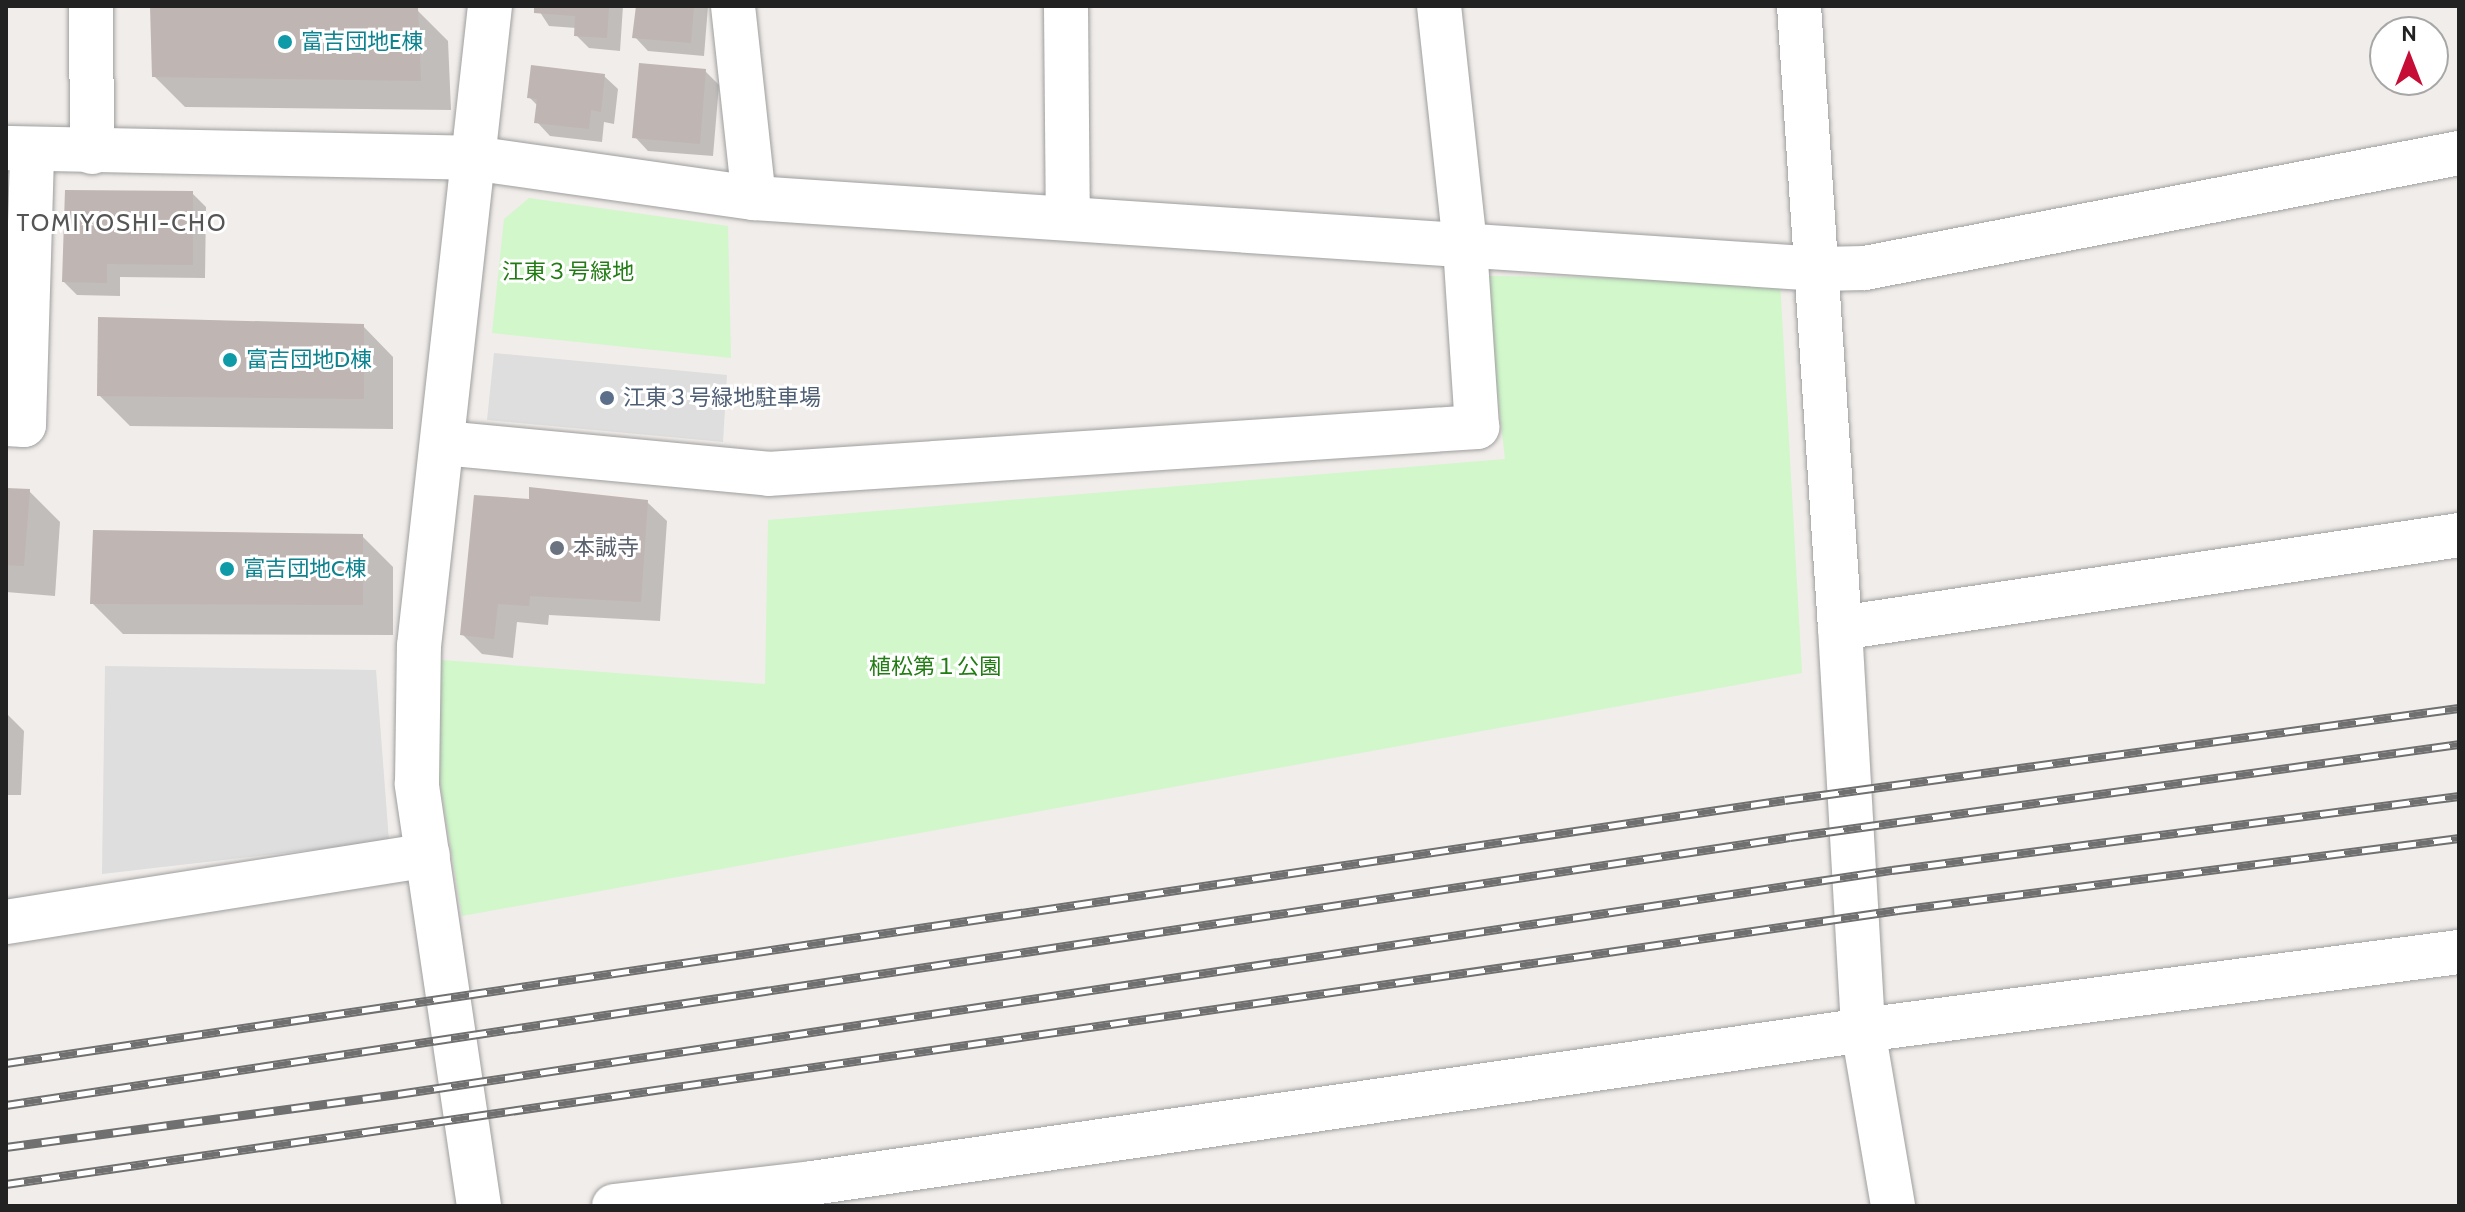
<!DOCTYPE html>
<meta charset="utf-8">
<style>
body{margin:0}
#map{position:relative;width:2465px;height:1212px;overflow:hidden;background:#f1edea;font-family:Cabin,"Noto Sans JP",sans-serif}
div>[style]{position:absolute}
.park>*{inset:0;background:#d1f7cb}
.parking>*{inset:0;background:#dedede}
.shadow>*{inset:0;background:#0003}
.building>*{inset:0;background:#bfb5b2}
.roads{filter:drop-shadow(0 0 2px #9f9f9f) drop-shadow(0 0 2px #9f9f9f)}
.minor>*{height:44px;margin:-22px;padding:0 22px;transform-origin:22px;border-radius:22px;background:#fff}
.rail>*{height:9px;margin-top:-4.5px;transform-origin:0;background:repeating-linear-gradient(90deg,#fff 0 18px,#707070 0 36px);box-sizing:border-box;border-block:2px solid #707070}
.dots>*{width:22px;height:22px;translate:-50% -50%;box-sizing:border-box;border:4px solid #fff;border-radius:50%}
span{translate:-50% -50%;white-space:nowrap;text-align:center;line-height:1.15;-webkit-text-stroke:6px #fff;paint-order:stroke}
.culture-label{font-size:22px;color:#0d838f}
.left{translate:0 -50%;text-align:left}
.park-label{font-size:22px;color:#227c14}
.service-label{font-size:22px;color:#4e5e75}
.worship-label{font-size:22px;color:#5b616d}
.neighbourhood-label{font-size:24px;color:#555;letter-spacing:2px}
.frame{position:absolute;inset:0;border:8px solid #222;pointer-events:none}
.north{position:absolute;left:2369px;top:16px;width:80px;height:80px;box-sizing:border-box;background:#fff;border:2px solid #a7a7a7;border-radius:50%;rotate:0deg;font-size:22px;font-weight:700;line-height:32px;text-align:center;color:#222}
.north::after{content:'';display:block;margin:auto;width:28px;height:36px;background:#c60d36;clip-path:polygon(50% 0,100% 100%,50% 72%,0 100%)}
</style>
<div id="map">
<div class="park">
<div style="clip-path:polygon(529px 198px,728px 226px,731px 358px,492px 333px,504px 219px)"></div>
<div style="clip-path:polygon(1484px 276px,1780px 280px,1802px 673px,462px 916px,434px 747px,441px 660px,765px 684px,768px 520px,1505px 459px)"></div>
</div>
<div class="parking">
<div style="clip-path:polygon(494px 353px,727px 375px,723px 442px,487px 420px)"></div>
<div style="clip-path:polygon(105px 666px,376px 670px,389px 841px,102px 874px)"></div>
</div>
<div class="shadow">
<div style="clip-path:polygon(152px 6px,417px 10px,448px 41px,451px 110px,185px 107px,154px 76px)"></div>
<div style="clip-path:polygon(536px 6px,623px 6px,620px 51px,589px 48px,576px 35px,576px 28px,549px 26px)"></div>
<div style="clip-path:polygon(638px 6px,708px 6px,704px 56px,648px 51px,635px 37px)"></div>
<div style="clip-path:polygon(705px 71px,719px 85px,713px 156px,648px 151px,635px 137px)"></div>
<div style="clip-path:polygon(604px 76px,618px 89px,614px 124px,604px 122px,602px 142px,550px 136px,537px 122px,538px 106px,529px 97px)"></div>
<div style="clip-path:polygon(192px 193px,206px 207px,205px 278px,120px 277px,120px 296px,77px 295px,64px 282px)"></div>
<div style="clip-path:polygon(363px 326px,393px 357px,393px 429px,130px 426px,99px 395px)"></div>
<div style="clip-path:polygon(6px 490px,29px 491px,60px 522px,55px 596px,6px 592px)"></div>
<div style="clip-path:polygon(531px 501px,647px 502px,667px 521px,660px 621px,549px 615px,548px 625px,517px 622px,513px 658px,482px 654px,462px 634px)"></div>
<div style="clip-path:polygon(362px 536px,393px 567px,393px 635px,123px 634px,92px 603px)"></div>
<div style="clip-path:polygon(6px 713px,24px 731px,21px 795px,6px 795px)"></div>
</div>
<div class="building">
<div style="clip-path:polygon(150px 6px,418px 8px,421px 81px,152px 77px)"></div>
<div style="clip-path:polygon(534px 6px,609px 6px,607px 38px,574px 36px,575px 16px,534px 13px)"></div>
<div style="clip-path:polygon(636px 6px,694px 6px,691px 43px,632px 38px)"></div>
<div style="clip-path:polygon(639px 63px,706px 69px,700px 144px,632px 138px)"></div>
<div style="clip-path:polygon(531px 65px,605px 74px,601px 112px,591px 110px,589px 129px,534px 123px,537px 99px,527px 98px)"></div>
<div style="clip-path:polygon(65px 190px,193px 191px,193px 265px,107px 264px,107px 283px,62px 282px)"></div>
<div style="clip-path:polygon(98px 317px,364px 324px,364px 399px,97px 396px)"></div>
<div style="clip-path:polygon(529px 487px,648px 500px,641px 602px,530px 596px,529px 606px,498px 604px,494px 639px,460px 635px,474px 495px,529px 499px)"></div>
<div style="clip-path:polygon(6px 488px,30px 489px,24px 566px,6px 565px)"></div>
<div style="clip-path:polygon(93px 530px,363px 534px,363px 605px,90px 604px)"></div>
</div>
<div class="roads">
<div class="minor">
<div style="left:91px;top:6px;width:146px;rotate:89.6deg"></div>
<div style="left:733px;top:6px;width:193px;rotate:83.8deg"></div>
<div style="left:1066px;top:6px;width:210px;rotate:89.5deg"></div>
<div style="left:1799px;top:6px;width:623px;rotate:86.23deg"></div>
<div style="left:1840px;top:628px;width:626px;rotate:-8.54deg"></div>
<div style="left:6px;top:148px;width:466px;rotate:1.2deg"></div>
<div style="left:472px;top:158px;width:285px;rotate:8.1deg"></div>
<div style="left:754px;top:198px;width:1068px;rotate:3.81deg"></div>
<div style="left:1820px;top:269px;width:45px;rotate:-1.3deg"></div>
<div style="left:1865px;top:268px;width:605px;rotate:-10.96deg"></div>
<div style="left:6px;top:424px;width:18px;rotate:3deg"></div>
<div style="left:24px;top:425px;width:275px;rotate:-88.3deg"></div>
<div style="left:443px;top:443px;width:326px;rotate:5.4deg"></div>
<div style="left:768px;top:474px;width:711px;rotate:-3.79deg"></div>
<div style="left:1477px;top:427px;width:182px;rotate:-93.8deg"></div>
<div style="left:1465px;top:245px;width:240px;rotate:-96.2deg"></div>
<div style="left:1840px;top:628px;width:403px;rotate:86.7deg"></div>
<div style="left:1863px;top:1030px;width:179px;rotate:80.3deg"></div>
<div style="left:6px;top:922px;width:427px;rotate:-9deg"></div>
<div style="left:479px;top:1206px;width:427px;rotate:-98.4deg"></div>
<div style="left:417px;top:784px;width:138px;rotate:-89.2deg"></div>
<div style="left:419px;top:646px;width:644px;rotate:-83.67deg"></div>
<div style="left:614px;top:1206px;width:199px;rotate:-6.6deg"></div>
<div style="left:812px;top:1183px;width:1062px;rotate:-8.28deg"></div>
<div style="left:1863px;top:1030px;width:601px;rotate:-7.46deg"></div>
</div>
</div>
<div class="rail">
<div style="left:6px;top:1063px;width:1798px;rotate:-8.41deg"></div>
<div style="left:1785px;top:800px;width:680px;rotate:-7.77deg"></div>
<div style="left:6px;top:1105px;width:1804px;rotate:-8.54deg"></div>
<div style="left:1790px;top:837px;width:675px;rotate:-7.91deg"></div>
<div style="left:6px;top:1147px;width:396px;rotate:-7.7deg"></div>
<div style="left:398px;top:1094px;width:1511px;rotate:-8.53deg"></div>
<div style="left:1892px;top:870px;width:572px;rotate:-7.44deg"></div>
<div style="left:6px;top:1184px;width:1912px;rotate:-8.24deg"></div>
<div style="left:1898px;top:910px;width:566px;rotate:-7.31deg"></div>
</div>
<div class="dots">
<div style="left:285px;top:42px;background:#0f9aa8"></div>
<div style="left:230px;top:360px;background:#0f9aa8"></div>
<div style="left:607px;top:398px;background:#5c6f8a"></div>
<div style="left:557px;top:548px;background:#6b7280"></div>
<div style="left:227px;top:569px;background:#0f9aa8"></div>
</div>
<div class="culture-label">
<span class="left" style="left:301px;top:42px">富吉団地E棟</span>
<span class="left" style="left:246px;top:360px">富吉団地D棟</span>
<span class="left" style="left:243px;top:569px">富吉団地C棟</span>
</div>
<div class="park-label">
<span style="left:568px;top:272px">江東３号緑地</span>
<span style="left:935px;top:667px">植松第１公園</span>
</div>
<div class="service-label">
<span class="left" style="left:623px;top:398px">江東３号緑地駐車場</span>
</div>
<div class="worship-label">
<span class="left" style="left:573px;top:548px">本誠寺</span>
</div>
<div class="neighbourhood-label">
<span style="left:122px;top:223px">TOMIYOSHI-CHO</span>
</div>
<div class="frame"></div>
<div class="north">N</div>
</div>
